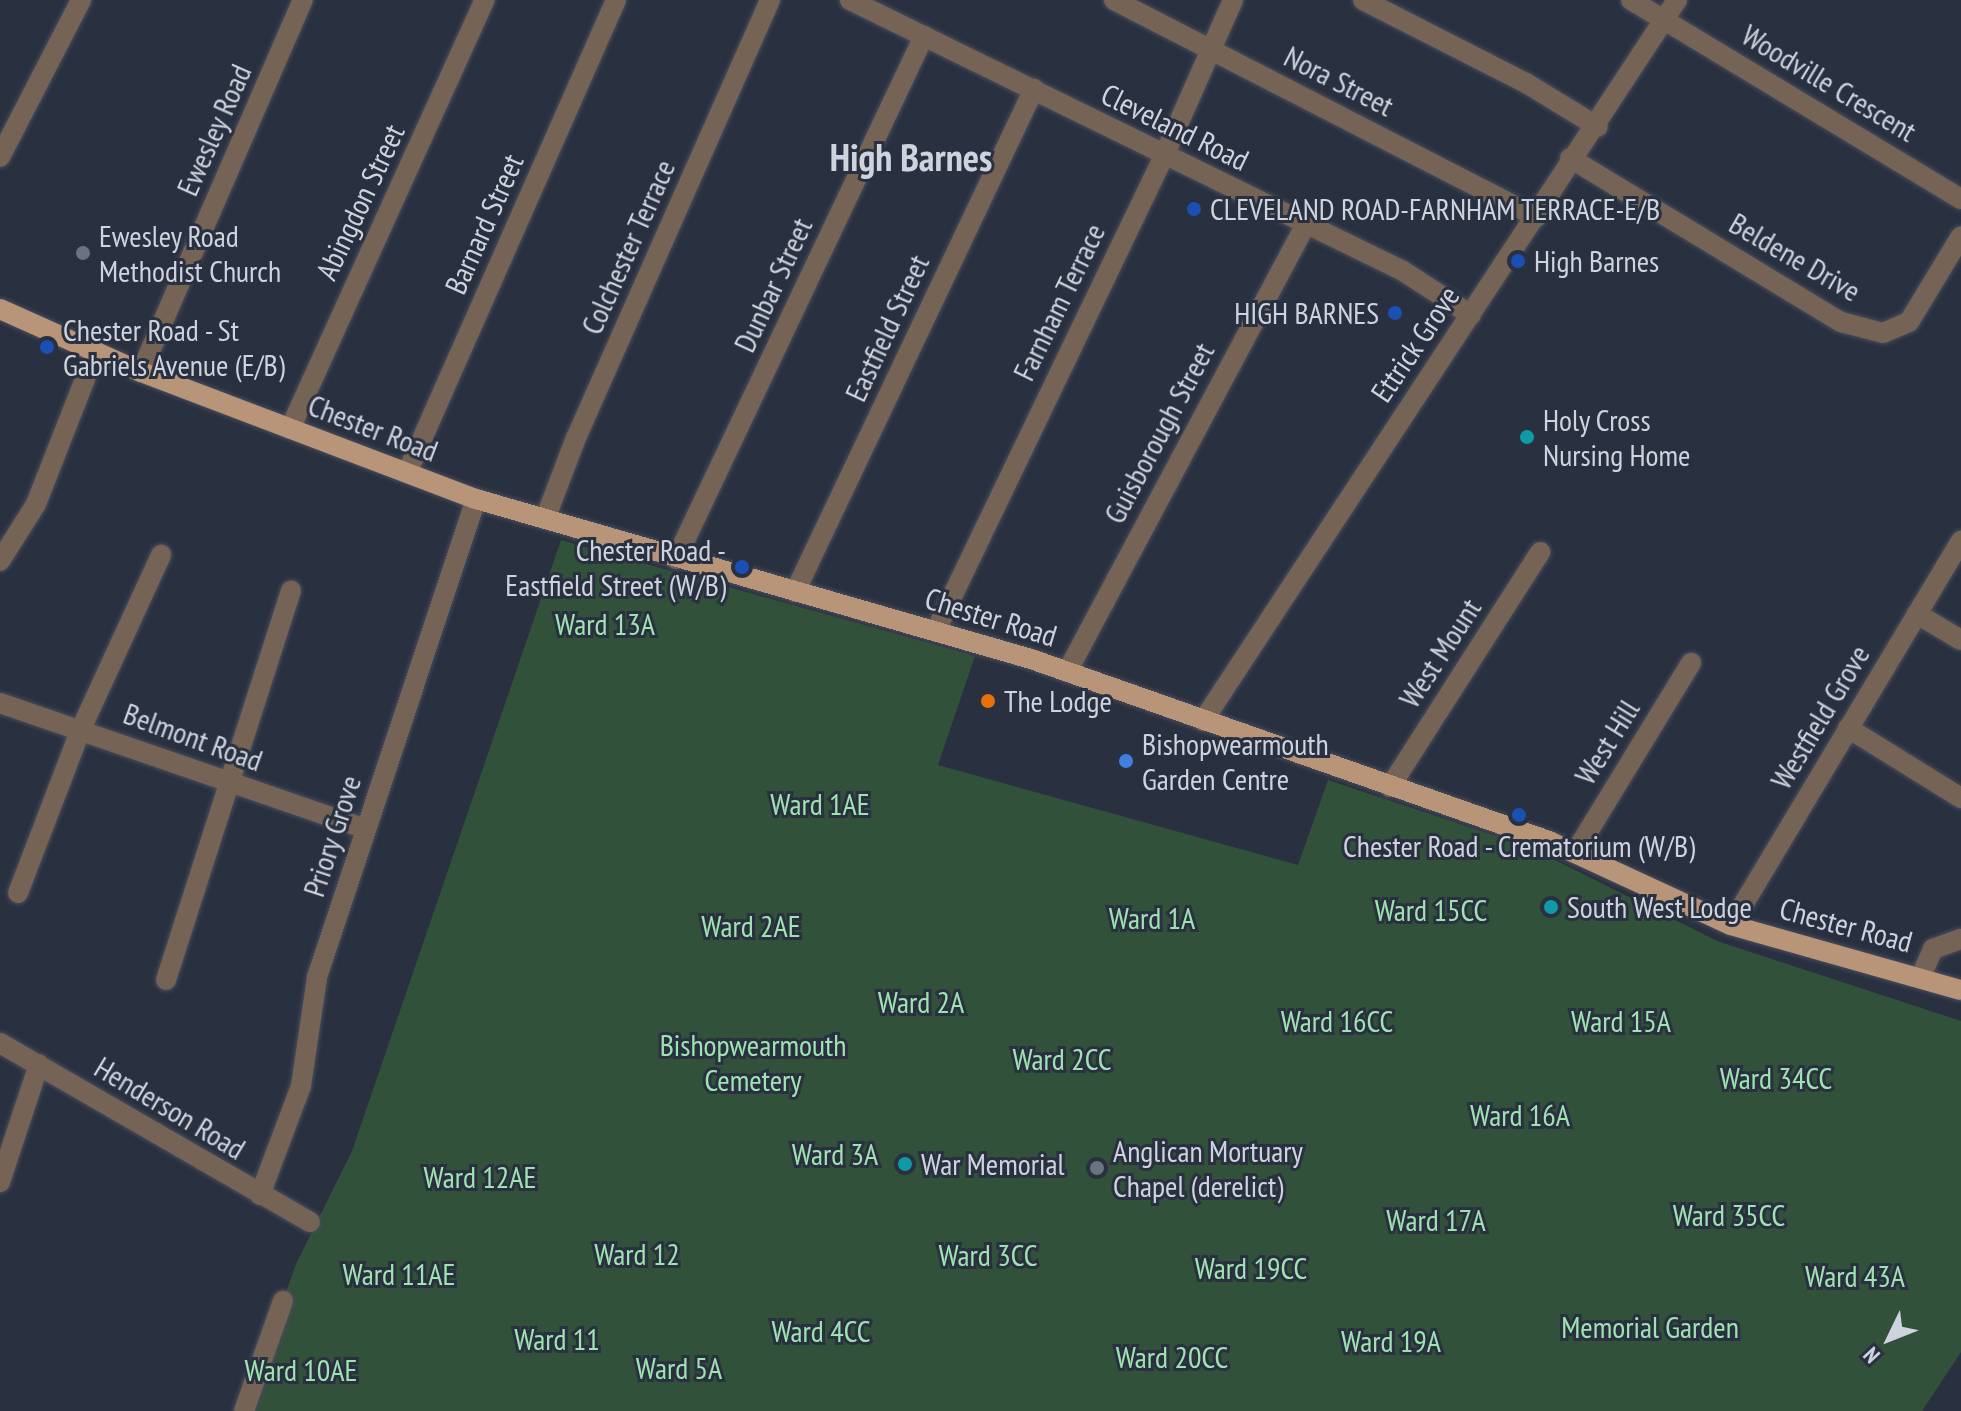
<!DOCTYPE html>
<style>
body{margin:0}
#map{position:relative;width:1961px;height:1411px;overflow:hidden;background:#293040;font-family:"PT Sans Narrow",sans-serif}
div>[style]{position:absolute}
.green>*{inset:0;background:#32513a}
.roads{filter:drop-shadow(0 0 2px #474d5c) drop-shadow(0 0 2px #474d5c)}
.minor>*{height:20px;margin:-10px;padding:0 10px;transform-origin:10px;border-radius:10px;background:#756355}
.major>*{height:20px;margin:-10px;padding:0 10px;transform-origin:10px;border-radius:10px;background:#b89478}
.dots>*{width:22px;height:22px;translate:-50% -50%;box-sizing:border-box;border:4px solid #293040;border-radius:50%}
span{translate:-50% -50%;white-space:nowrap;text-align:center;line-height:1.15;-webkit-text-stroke:6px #293040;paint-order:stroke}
.street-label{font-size:30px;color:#ced3dd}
.poi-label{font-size:30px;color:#ced3dd}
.left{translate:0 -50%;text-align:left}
.right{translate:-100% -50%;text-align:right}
.park-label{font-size:30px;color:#9fe3b0}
.district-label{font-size:38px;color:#ced3dd;font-weight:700}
.north{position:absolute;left:1849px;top:1299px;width:80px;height:80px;-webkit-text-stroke:6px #293040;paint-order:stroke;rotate:227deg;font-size:22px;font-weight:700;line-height:32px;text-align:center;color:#ced3dd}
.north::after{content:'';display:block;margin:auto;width:28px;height:36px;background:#ced3dd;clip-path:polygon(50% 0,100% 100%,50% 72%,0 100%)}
</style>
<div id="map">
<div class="green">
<div style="clip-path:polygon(561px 540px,975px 656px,938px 765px,1298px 865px,1328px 780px,1529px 847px,1717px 941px,1961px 1021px,1961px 1352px,1922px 1411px,244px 1411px,296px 1264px,352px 1151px)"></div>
</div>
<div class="roads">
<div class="minor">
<div style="left:850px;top:0;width:616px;rotate:26.11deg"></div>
<div style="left:1403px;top:271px;width:81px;rotate:32.9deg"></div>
<div style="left:1114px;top:0;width:475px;rotate:27.2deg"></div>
<div style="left:1363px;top:0;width:183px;rotate:27deg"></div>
<div style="left:1526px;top:83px;width:84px;rotate:31.4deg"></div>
<div style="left:1631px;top:0;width:385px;rotate:31.1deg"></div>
<div style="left:0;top:157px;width:177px;rotate:-62.7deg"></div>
<div style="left:1570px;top:158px;width:317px;rotate:31.2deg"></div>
<div style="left:1841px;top:322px;width:43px;rotate:14.7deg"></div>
<div style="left:1883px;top:333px;width:28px;rotate:-23deg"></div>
<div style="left:1909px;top:322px;width:100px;rotate:-58.8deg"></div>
<div style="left:141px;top:372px;width:406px;rotate:-66.5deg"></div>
<div style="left:290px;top:429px;width:471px;rotate:-65.6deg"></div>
<div style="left:407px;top:473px;width:517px;rotate:-66.16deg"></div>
<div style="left:545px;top:519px;width:87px;rotate:-69.1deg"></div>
<div style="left:576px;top:438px;width:479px;rotate:-66.1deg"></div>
<div style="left:676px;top:559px;width:579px;rotate:-64.63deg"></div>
<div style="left:0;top:561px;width:67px;rotate:-57.7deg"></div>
<div style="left:36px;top:504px;width:164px;rotate:-68.6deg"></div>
<div style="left:795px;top:592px;width:557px;rotate:-64.59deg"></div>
<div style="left:1917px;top:614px;width:51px;rotate:30.6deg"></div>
<div style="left:936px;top:630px;width:524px;rotate:-64.32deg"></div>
<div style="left:1163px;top:158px;width:173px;rotate:-66.1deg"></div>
<div style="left:1067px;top:672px;width:508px;rotate:-61.92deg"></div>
<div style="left:0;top:703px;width:386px;rotate:19deg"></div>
<div style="left:1203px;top:721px;width:863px;rotate:-56.68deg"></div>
<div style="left:1848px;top:728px;width:133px;rotate:31.8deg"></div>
<div style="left:1390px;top:787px;width:279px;rotate:-57.4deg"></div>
<div style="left:1575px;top:853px;width:223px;rotate:-58.6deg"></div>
<div style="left:18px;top:893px;width:176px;rotate:-69deg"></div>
<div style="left:81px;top:729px;width:192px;rotate:-65.3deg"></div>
<div style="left:1731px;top:925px;width:448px;rotate:-59.1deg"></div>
<div style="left:1921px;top:976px;width:30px;rotate:-66deg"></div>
<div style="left:1933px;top:949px;width:30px;rotate:-20deg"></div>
<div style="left:166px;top:980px;width:409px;rotate:-72.2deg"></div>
<div style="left:0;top:1043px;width:358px;rotate:30deg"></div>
<div style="left:0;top:1182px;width:124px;rotate:-71.7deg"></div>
<div style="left:260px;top:1195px;width:116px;rotate:-69.4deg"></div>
<div style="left:301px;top:1086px;width:110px;rotate:-81.6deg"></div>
<div style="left:317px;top:977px;width:504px;rotate:-71.6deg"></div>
<div style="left:244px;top:1411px;width:117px;rotate:-70.5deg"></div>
</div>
<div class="major">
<div style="left:0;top:309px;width:154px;rotate:24.1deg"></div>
<div style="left:141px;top:372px;width:358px;rotate:20.8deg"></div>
<div style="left:476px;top:499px;width:578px;rotate:16.08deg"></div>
<div style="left:1031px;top:659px;width:549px;rotate:19.36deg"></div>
<div style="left:1549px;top:841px;width:200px;rotate:24.8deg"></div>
<div style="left:1731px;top:925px;width:239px;rotate:15.8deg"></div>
</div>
</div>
<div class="dots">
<div style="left:1194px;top:209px;background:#1a4fb4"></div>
<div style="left:83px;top:253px;background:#6b7280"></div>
<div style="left:1518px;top:261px;background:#1a4fb4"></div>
<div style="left:1395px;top:313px;background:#1a4fb4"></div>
<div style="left:47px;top:347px;background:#1a4fb4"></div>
<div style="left:1527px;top:437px;background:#0f9aa8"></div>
<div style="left:742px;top:567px;background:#1a4fb4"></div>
<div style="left:988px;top:701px;background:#e8710a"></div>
<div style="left:1126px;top:761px;background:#3f7fe0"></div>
<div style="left:1519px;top:815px;background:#1a4fb4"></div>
<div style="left:1551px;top:907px;background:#0f9aa8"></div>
<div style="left:905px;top:1164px;background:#0f9aa8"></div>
<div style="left:1097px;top:1168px;background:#6b7280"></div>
</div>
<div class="street-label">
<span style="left:1339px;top:81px;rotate:27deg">Nora Street</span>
<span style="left:1829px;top:83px;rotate:31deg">Woodville Crescent</span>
<span style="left:1175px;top:127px;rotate:26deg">Cleveland Road</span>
<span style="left:214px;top:130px;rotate:-66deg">Ewesley Road</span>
<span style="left:360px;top:202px;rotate:-65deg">Abingdon Street</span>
<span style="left:484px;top:224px;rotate:-66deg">Barnard Street</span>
<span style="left:628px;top:247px;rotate:-66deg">Colchester Terrace</span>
<span style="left:1795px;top:257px;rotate:30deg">Beldene Drive</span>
<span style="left:773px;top:285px;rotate:-65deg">Dunbar Street</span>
<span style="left:1059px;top:302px;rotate:-64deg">Farnham Terrace</span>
<span style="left:887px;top:328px;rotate:-65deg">Eastfield Street</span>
<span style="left:1415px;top:344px;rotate:-56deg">Ettrick Grove</span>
<span style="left:373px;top:428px;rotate:21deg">Chester Road</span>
<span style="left:1159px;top:433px;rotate:-62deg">Guisborough Street</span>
<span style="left:991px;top:617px;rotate:17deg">Chester Road</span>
<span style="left:1440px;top:653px;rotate:-57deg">West Mount</span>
<span style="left:1820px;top:717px;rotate:-59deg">Westfield Grove</span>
<span style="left:193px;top:737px;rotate:20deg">Belmont Road</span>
<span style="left:1607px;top:742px;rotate:-58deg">West Hill</span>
<span style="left:332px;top:836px;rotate:-72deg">Priory Grove</span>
<span style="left:1846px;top:925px;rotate:15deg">Chester Road</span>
<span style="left:170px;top:1108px;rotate:31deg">Henderson Road</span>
</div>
<div class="poi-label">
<span class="left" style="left:1210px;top:209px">CLEVELAND ROAD-FARNHAM TERRACE-E/B</span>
<span class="left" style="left:99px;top:253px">Ewesley Road<br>Methodist Church</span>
<span class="left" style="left:1534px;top:261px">High Barnes</span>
<span class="right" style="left:1379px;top:313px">HIGH BARNES</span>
<span class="left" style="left:63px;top:347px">Chester Road - St<br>Gabriels Avenue (E/B)</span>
<span class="left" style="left:1543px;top:437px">Holy Cross<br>Nursing Home</span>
<span class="right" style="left:726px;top:567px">Chester Road -<br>Eastfield Street (W/B)</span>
<span class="left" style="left:1004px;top:701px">The Lodge</span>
<span class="left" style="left:1142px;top:761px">Bishopwearmouth<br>Garden Centre</span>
<span style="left:1519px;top:846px">Chester Road - Crematorium (W/B)</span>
<span class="left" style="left:1567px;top:907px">South West Lodge</span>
<span class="left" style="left:1113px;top:1168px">Anglican Mortuary<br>Chapel (derelict)</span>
<span class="left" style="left:921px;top:1164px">War Memorial</span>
</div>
<div class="park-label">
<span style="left:605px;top:624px">Ward 13A</span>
<span style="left:820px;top:804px">Ward 1AE</span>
<span style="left:1431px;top:910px">Ward 15CC</span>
<span style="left:1152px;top:918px">Ward 1A</span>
<span style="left:751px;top:926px">Ward 2AE</span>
<span style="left:921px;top:1002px">Ward 2A</span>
<span style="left:1337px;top:1021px">Ward 16CC</span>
<span style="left:1621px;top:1021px">Ward 15A</span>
<span style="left:753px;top:1062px">Bishopwearmouth<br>Cemetery</span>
<span style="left:1062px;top:1059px">Ward 2CC</span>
<span style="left:1776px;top:1078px">Ward 34CC</span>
<span style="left:1520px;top:1115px">Ward 16A</span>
<span style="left:835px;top:1154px">Ward 3A</span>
<span style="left:480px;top:1177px">Ward 12AE</span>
<span style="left:1729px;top:1215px">Ward 35CC</span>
<span style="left:1436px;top:1220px">Ward 17A</span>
<span style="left:637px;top:1254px">Ward 12</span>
<span style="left:988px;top:1255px">Ward 3CC</span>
<span style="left:1251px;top:1268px">Ward 19CC</span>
<span style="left:399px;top:1274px">Ward 11AE</span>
<span style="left:1855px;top:1276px">Ward 43A</span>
<span style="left:1650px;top:1327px">Memorial Garden</span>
<span style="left:821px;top:1331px">Ward 4CC</span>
<span style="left:557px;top:1339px">Ward 11</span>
<span style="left:1391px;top:1341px">Ward 19A</span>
<span style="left:1172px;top:1357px">Ward 20CC</span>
<span style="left:679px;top:1368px">Ward 5A</span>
<span style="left:301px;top:1370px">Ward 10AE</span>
</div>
<div class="district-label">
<span style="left:911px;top:157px">High Barnes</span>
</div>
<div class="north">N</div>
</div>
